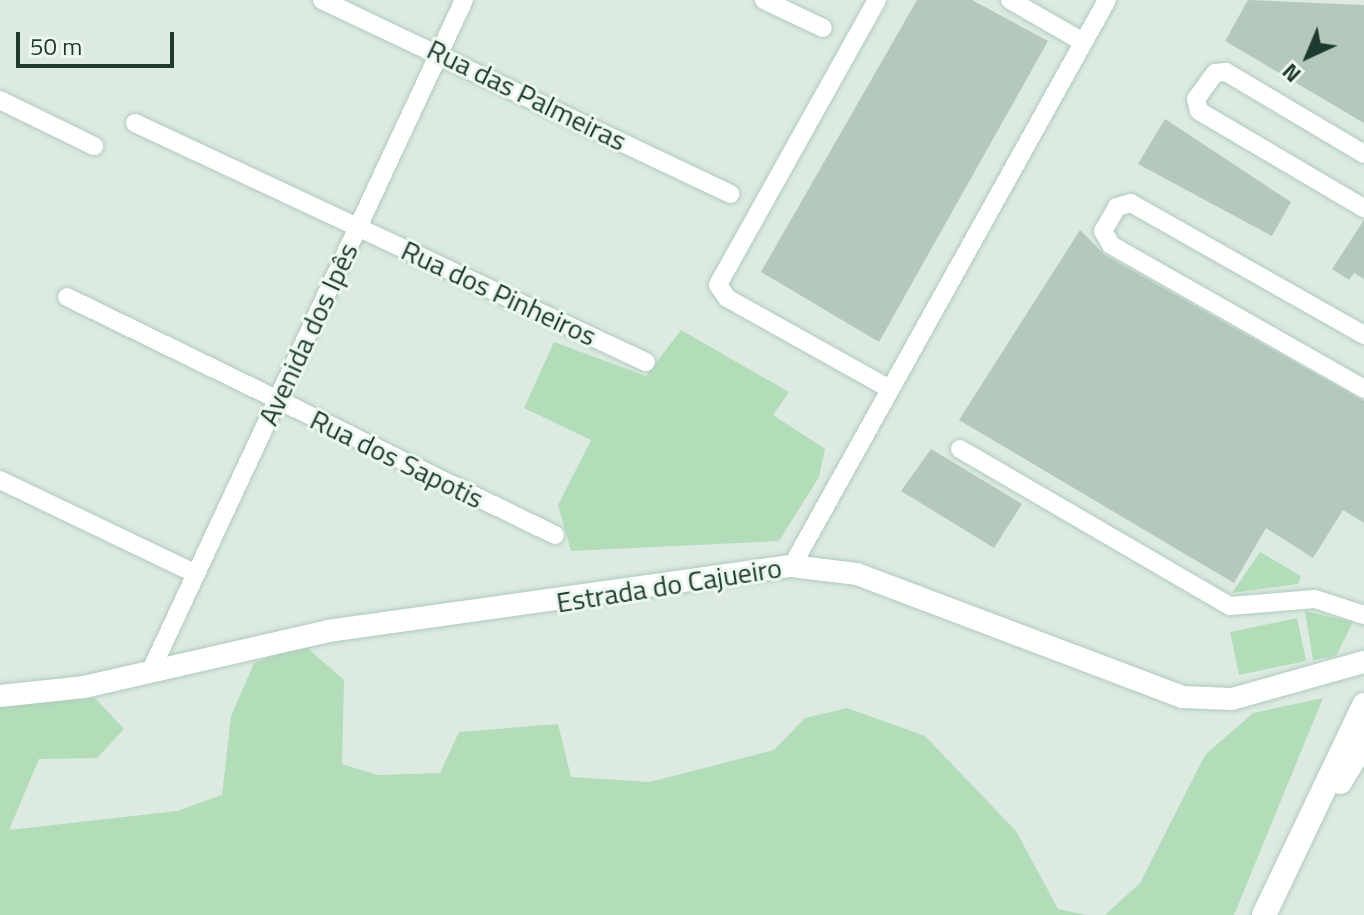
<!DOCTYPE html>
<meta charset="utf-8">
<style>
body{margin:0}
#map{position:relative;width:1364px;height:915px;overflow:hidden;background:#dceae2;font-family:"Titillium Web",sans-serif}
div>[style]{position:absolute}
.green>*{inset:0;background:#b3ddb9}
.building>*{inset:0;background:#b4c8bd}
.roads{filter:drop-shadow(0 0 2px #afcabd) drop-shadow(0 0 2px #afcabd)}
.minor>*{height:18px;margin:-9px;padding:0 9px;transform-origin:9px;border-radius:9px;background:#fff}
.tertiary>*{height:22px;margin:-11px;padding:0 11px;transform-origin:11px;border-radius:11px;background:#fff}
.secondary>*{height:24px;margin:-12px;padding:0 12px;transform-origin:12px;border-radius:12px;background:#fff}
span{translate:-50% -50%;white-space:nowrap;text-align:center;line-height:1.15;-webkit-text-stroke:6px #ecf7f0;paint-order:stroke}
.street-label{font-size:28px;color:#1d3a2e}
.north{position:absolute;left:1268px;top:16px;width:80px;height:80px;-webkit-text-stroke:6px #ecf7f0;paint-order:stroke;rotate:224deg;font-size:22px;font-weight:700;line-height:32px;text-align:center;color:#1d3a2e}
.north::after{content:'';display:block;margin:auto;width:28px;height:36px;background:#1d3a2e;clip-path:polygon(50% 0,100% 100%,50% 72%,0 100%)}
.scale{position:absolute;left:16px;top:32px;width:158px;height:36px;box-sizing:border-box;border:4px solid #1d3a2e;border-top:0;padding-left:10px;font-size:24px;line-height:28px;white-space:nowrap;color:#1d3a2e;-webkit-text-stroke:6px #ecf7f0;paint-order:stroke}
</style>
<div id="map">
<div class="green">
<div style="clip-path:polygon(681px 330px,789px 392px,773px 415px,825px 449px,819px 477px,779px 541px,571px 551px,558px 505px,591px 440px,524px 408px,554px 342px,646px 376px)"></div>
<div style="clip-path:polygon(1260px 552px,1301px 576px,1298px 584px,1232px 593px)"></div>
<div style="clip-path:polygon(1305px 611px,1353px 622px,1336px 656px,1313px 660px)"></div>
<div style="clip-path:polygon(1297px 618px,1306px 661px,1239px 675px,1230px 632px)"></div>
<div style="clip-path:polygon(304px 645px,344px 680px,342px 764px,377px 775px,440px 773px,459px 732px,558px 724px,571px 777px,650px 782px,774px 750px,805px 718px,847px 708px,925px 736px,1016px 831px,1058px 909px,1086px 915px,0 915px,0 705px,95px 698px,124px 729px,97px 758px,39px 759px,9px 830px,177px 811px,222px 795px,231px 716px,254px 663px)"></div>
<div style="clip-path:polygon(1323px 698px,1234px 915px,1105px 915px,1140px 883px,1205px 755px,1253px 713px)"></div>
</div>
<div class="building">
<div style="clip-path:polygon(917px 0,972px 0,1048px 41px,879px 342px,761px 272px)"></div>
<div style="clip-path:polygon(1248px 0,1364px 5px,1364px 123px,1225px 41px)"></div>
<div style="clip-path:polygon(1165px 119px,1291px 202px,1272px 236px,1138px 164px)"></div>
<div style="clip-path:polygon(1364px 220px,1364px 279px,1354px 273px,1349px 280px,1332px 269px)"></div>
<div style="clip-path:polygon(1080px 230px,1105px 255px,1364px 401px,1364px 523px,1343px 510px,1313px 558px,1266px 528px,1234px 583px,959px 420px)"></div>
<div style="clip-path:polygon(931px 449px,1022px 504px,994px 548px,901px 491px)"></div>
</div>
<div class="roads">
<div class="minor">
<div style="left:322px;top:0;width:452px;rotate:25.4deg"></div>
<div style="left:764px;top:0;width:65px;rotate:25.4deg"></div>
<div style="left:877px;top:0;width:326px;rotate:119.2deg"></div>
<div style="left:718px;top:285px;width:16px;rotate:55deg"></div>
<div style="left:727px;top:298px;width:184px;rotate:29.2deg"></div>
<div style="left:1010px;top:0;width:84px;rotate:29.9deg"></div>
<div style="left:0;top:100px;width:105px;rotate:26.1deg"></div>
<div style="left:135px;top:123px;width:564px;rotate:25.07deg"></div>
<div style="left:1364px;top:154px;width:161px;rotate:-149.3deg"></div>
<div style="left:1226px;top:72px;width:11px;rotate:175deg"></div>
<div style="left:1215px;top:73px;width:32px;rotate:126deg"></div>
<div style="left:1196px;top:99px;width:12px;rotate:76deg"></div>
<div style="left:1199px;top:111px;width:191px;rotate:30.5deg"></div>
<div style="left:67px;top:297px;width:543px;rotate:26deg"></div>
<div style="left:1364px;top:335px;width:268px;rotate:-150.5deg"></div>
<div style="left:1131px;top:203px;width:15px;rotate:164deg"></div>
<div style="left:1117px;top:207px;width:28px;rotate:120deg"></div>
<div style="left:1103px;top:231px;width:16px;rotate:60deg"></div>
<div style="left:1111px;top:245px;width:291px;rotate:29.6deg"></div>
<div style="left:960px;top:449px;width:312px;rotate:30.2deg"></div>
<div style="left:1230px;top:606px;width:85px;rotate:-4.7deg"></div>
<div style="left:1315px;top:599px;width:52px;rotate:18.1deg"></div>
<div style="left:0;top:480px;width:217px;rotate:25.6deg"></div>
<div style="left:792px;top:566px;width:648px;rotate:-60.9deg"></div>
<div style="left:152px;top:668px;width:737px;rotate:-64.96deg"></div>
</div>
<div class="tertiary">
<div style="left:0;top:696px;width:84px;rotate:-6.1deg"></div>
<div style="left:84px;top:687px;width:250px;rotate:-12.9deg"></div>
<div style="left:328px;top:631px;width:469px;rotate:-8deg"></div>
<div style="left:792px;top:566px;width:65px;rotate:7deg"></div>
<div style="left:857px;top:574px;width:347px;rotate:20.7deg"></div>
<div style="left:1182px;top:697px;width:50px;rotate:2.3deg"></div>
<div style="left:1232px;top:699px;width:137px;rotate:-15.7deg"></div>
</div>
<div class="secondary">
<div style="left:1340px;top:782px;width:46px;rotate:-58.4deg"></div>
<div style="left:1264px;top:915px;width:233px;rotate:-64.5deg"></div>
</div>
</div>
<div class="street-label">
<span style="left:527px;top:95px;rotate:26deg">Rua das Palmeiras</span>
<span style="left:499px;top:293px;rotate:25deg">Rua dos Pinheiros</span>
<span style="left:308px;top:334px;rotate:-65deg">Avenida dos Ipês</span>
<span style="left:397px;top:459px;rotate:26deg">Rua dos Sapotis</span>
<span style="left:669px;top:585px;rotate:-9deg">Estrada do Cajueiro</span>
</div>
<div class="north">N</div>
<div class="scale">50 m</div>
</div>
